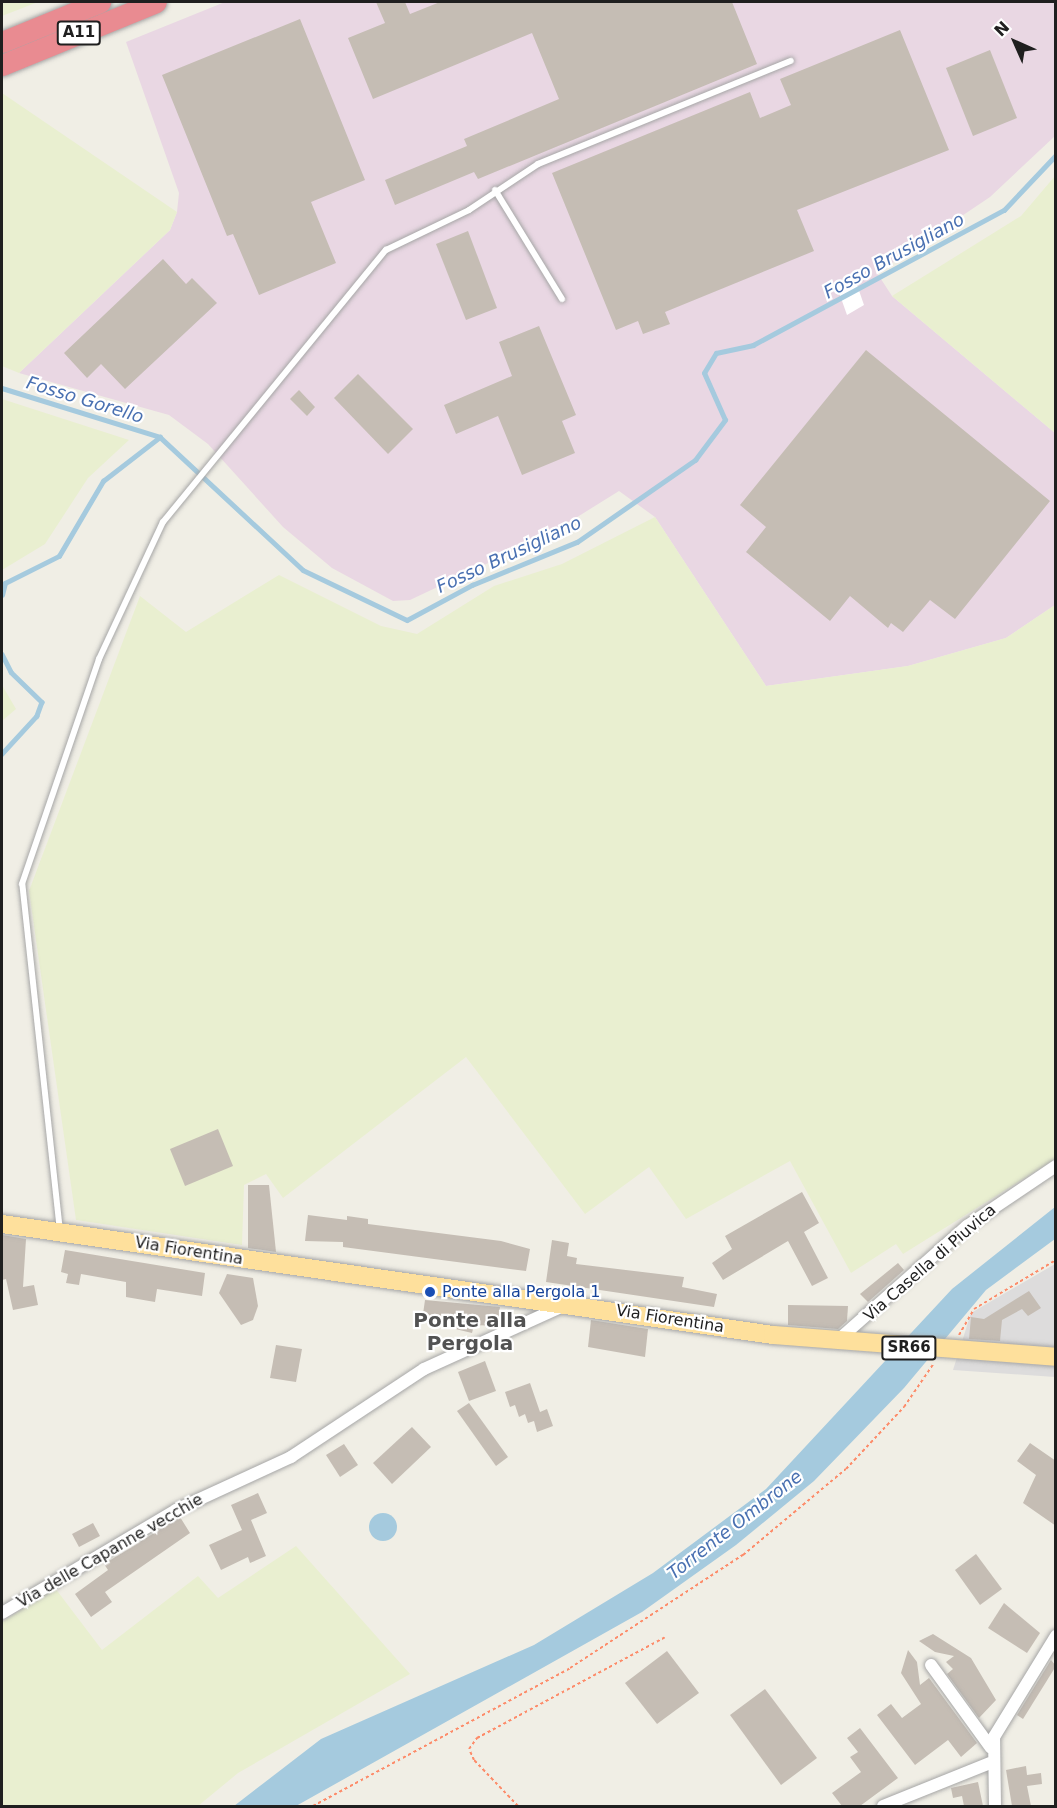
<!DOCTYPE html>
<style>
body{margin:0}
#map{position:relative;width:1057px;height:1808px;overflow:hidden;background:#f0eee5;font-family:"DejaVu Sans",sans-serif}
div>[style]{position:absolute}
.residential>*{inset:0;background:#dddcdc}
.industrial>*{inset:0;background:#e9d7e3}
.farmland>*{inset:0;background:#e9efd0}
.water>*{inset:0;background:#a5cade}
.round{border-radius:50%}
.pier>*{inset:0;background:#fff}
.stream>*{height:4.5px;margin:-2.25px;padding:0 2.25px;transform-origin:2.25px;border-radius:2.25px;background:#a5cade}
.building>*{inset:0;background:#c5bdb4}
.path>*{height:2px;margin-top:-1px;transform-origin:0;background:repeating-linear-gradient(90deg,#fd8b69 0 3px,transparent 0 6px)}
.roads{filter:drop-shadow(0 0 2px #a6a6a6) drop-shadow(0 0 2px #a6a6a6)}
.lane>*{height:6px;margin:-3px;padding:0 3px;transform-origin:3px;border-radius:3px;background:#fff}
.street>*{height:12px;margin:-6px;padding:0 6px;transform-origin:6px;border-radius:6px;background:#fff}
.primary>*{height:18px;margin:-9px;padding:0 9px;transform-origin:9px;border-radius:9px;background:#fee09c}
.highway>*{height:21px;margin:-10.5px;padding:0 10.5px;transform-origin:10.5px;border-radius:10.5px;background:#e98b91}
.dots>*{width:16px;height:16px;translate:-50% -50%;box-sizing:border-box;border:3px solid #fff;border-radius:50%}
span{translate:-50% -50%;white-space:nowrap;text-align:center;line-height:1.15;-webkit-text-stroke:4.5px #fff;paint-order:stroke}
.shield-label span{padding:2px 4px;background:#fff;border:2px solid;border-radius:4px;-webkit-text-stroke-width:0}
.shield-label{font-size:15px;color:#1f1f1f;font-weight:700}
.street-label{font-size:16px;color:#1f1f1f}
.transit-label{font-size:16px;color:#164399}
.left{translate:0 -50%;text-align:left}
.water-label{font-size:18px;color:#4970b1;font-style:italic}
.quarter-label{font-size:20px;color:#525252;font-weight:700}
.frame{position:absolute;inset:0;border:3px solid #1f1f1f;pointer-events:none}
.north{position:absolute;left:985px;top:12px;width:60px;height:60px;-webkit-text-stroke:4px #fff;paint-order:stroke;rotate:315deg;font-size:16px;font-weight:700;line-height:24px;text-align:center;color:#1f1f1f}
.north::after{content:'';display:block;margin:auto;width:21px;height:27px;background:#1f1f1f;clip-path:polygon(50% 0,100% 100%,50% 72%,0 100%)}
</style>
<div id="map">
<div class="residential">
<div style="clip-path:polygon(1055px 1264px,1055px 1377px,953px 1370px,971px 1313px)"></div>
</div>
<div class="industrial">
<div style="clip-path:polygon(225px 2px,1055px 2px,1055px 136px,990px 197px,877px 273px,892px 296px,1055px 433px,1055px 605px,1006px 638px,908px 666px,766px 686px,655px 517px,619px 491px,550px 534px,410px 600px,393px 601px,332px 568px,283px 527px,208px 444px,169px 415px,19px 373px,170px 230px,177px 212px,179px 193px,126px 42px)"></div>
</div>
<div class="farmland">
<div style="clip-path:polygon(2px 2px,38px 2px,2px 16px)"></div>
<div style="clip-path:polygon(2px 93px,177px 212px,170px 230px,19px 373px,2px 366px)"></div>
<div style="clip-path:polygon(1055px 176px,1055px 433px,892px 296px,1021px 216px)"></div>
<div style="clip-path:polygon(2px 399px,129px 440px,88px 478px,45px 544px,2px 570px)"></div>
<div style="clip-path:polygon(655px 517px,766px 686px,908px 666px,1006px 638px,1055px 605px,1055px 1159px,903px 1254px,896px 1244px,851px 1273px,790px 1161px,686px 1219px,649px 1167px,585px 1214px,466px 1057px,283px 1198px,266px 1174px,244px 1185px,242px 1245px,76px 1220px,29px 891px,140px 596px,186px 632px,279px 575px,381px 626px,417px 634px,494px 586px,562px 564px)"></div>
<div style="clip-path:polygon(2px 685px,16px 709px,2px 721px)"></div>
<div style="clip-path:polygon(296px 1546px,410px 1674px,238px 1773px,198px 1806px,2px 1806px,2px 1622px,55px 1588px,102px 1650px,198px 1576px,218px 1598px)"></div>
</div>
<div class="water">
<div style="clip-path:polygon(1055px 1207px,1055px 1239px,986px 1290px,904px 1388px,814px 1481px,736px 1545px,642px 1612px,296px 1806px,234px 1806px,321px 1739px,534px 1645px,653px 1573px,766px 1489px,952px 1289px)"></div>
<div class="round" style="left:369px;top:1513px;width:28px;height:28px"></div>
</div>
<div class="pier">
<div style="clip-path:polygon(855px 279px,864px 305px,847px 315px,836px 284px)"></div>
</div>
<div class="stream">
<div style="left:2px;top:388px;width:165px;rotate:17.2deg"></div>
<div style="left:2px;top:595px;width:12px;rotate:-76deg"></div>
<div style="left:5px;top:583px;width:60px;rotate:-26.6deg"></div>
<div style="left:59px;top:556px;width:87px;rotate:-59.6deg"></div>
<div style="left:103px;top:481px;width:72px;rotate:-37.7deg"></div>
<div style="left:160px;top:437px;width:195px;rotate:42.9deg"></div>
<div style="left:303px;top:570px;width:115px;rotate:25.7deg"></div>
<div style="left:407px;top:620px;width:74px;rotate:-28.3deg"></div>
<div style="left:472px;top:585px;width:113px;rotate:-22.3deg"></div>
<div style="left:577px;top:542px;width:144px;rotate:-34.8deg"></div>
<div style="left:695px;top:460px;width:50px;rotate:-53.1deg"></div>
<div style="left:725px;top:420px;width:51px;rotate:-114.1deg"></div>
<div style="left:704px;top:373px;width:23px;rotate:-59deg"></div>
<div style="left:716px;top:353px;width:38px;rotate:-12deg"></div>
<div style="left:753px;top:345px;width:285px;rotate:-28.3deg"></div>
<div style="left:1004px;top:210px;width:76px;rotate:-46.6deg"></div>
<div style="left:2px;top:654px;width:20px;rotate:63deg"></div>
<div style="left:11px;top:672px;width:43px;rotate:44.1deg"></div>
<div style="left:42px;top:702px;width:15px;rotate:110deg"></div>
<div style="left:37px;top:716px;width:52px;rotate:132.6deg"></div>
</div>
<div class="building">
<div style="clip-path:polygon(376px 2px,405px 2px,410px 14px,440px 2px,732px 2px,757px 64px,478px 179px,474px 172px,395px 205px,385px 180px,467px 146px,464px 139px,559px 99px,532px 33px,373px 99px,348px 38px,385px 23px)"></div>
<div style="clip-path:polygon(300px 19px,365px 180px,311px 202px,336px 263px,259px 295px,233px 234px,227px 236px,162px 75px)"></div>
<div style="clip-path:polygon(900px 30px,949px 150px,797px 210px,814px 251px,665px 312px,670px 324px,643px 334px,638px 321px,616px 330px,552px 173px,750px 92px,760px 118px,791px 105px,780px 79px)"></div>
<div style="clip-path:polygon(990px 50px,1017px 118px,973px 136px,946px 68px)"></div>
<div style="clip-path:polygon(468px 231px,497px 308px,466px 320px,436px 244px)"></div>
<div style="clip-path:polygon(163px 259px,186px 284px,192px 278px,217px 303px,125px 389px,101px 364px,87px 378px,64px 353px)"></div>
<div style="clip-path:polygon(539px 326px,576px 415px,562px 421px,575px 453px,522px 475px,498px 416px,456px 434px,444px 405px,512px 376px,499px 342px)"></div>
<div style="clip-path:polygon(866px 350px,1050px 501px,955px 619px,930px 600px,903px 632px,891px 623px,888px 628px,850px 596px,830px 621px,746px 552px,766px 527px,740px 505px)"></div>
<div style="clip-path:polygon(358px 374px,413px 429px,388px 454px,334px 398px)"></div>
<div style="clip-path:polygon(299px 390px,315px 407px,307px 416px,290px 399px)"></div>
<div style="clip-path:polygon(218px 1129px,233px 1166px,185px 1186px,170px 1149px)"></div>
<div style="clip-path:polygon(248px 1185px,269px 1185px,276px 1252px,248px 1248px)"></div>
<div style="clip-path:polygon(802px 1192px,819px 1223px,804px 1232px,828px 1278px,812px 1286px,788px 1241px,723px 1280px,712px 1263px,732px 1249px,725px 1236px)"></div>
<div style="clip-path:polygon(308px 1215px,347px 1220px,347px 1216px,368px 1219px,368px 1224px,501px 1241px,530px 1249px,526px 1271px,343px 1247px,343px 1242px,305px 1241px)"></div>
<div style="clip-path:polygon(2px 1235px,26px 1239px,23px 1287px,34px 1285px,38px 1305px,13px 1310px,6px 1279px,2px 1280px)"></div>
<div style="clip-path:polygon(552px 1240px,569px 1243px,567px 1256px,577px 1258px,576px 1264px,684px 1277px,682px 1287px,717px 1294px,714px 1307px,546px 1282px)"></div>
<div style="clip-path:polygon(65px 1250px,205px 1273px,202px 1296px,157px 1289px,155px 1302px,126px 1297px,126px 1282px,81px 1274px,79px 1285px,66px 1283px,68px 1274px,61px 1272px)"></div>
<div style="clip-path:polygon(898px 1263px,904px 1270px,868px 1302px,860px 1294px)"></div>
<div style="clip-path:polygon(227px 1274px,253px 1278px,258px 1306px,253px 1320px,241px 1325px,219px 1293px)"></div>
<div style="clip-path:polygon(1029px 1291px,1041px 1308px,1028px 1316px,1022px 1309px,1002px 1320px,1000px 1341px,969px 1339px,971px 1317px,984px 1319px)"></div>
<div style="clip-path:polygon(425px 1300px,500px 1307px,498px 1326px,474px 1325px,472px 1333px,422px 1321px)"></div>
<div style="clip-path:polygon(788px 1305px,848px 1306px,847px 1321px,838px 1329px,788px 1325px)"></div>
<div style="clip-path:polygon(591px 1320px,648px 1329px,645px 1357px,588px 1347px)"></div>
<div style="clip-path:polygon(276px 1345px,302px 1349px,296px 1382px,270px 1378px)"></div>
<div style="clip-path:polygon(485px 1361px,496px 1391px,469px 1401px,458px 1372px)"></div>
<div style="clip-path:polygon(530px 1383px,540px 1412px,547px 1409px,553px 1426px,537px 1432px,534px 1421px,528px 1423px,525px 1414px,519px 1417px,515px 1405px,510px 1407px,505px 1392px)"></div>
<div style="clip-path:polygon(469px 1403px,508px 1457px,496px 1466px,457px 1411px)"></div>
<div style="clip-path:polygon(412px 1427px,431px 1447px,392px 1484px,373px 1463px)"></div>
<div style="clip-path:polygon(1030px 1443px,1056px 1461px,1056px 1526px,1023px 1503px,1036px 1475px,1017px 1461px)"></div>
<div style="clip-path:polygon(344px 1444px,358px 1465px,340px 1477px,326px 1455px)"></div>
<div style="clip-path:polygon(258px 1493px,267px 1513px,251px 1520px,266px 1556px,250px 1563px,248px 1557px,221px 1570px,209px 1545px,242px 1530px,231px 1505px)"></div>
<div style="clip-path:polygon(180px 1517px,190px 1533px,105px 1592px,112px 1602px,91px 1617px,75px 1594px,108px 1570px,104px 1564px)"></div>
<div style="clip-path:polygon(93px 1523px,100px 1536px,79px 1547px,72px 1534px)"></div>
<div style="clip-path:polygon(976px 1554px,1002px 1589px,980px 1605px,955px 1570px)"></div>
<div style="clip-path:polygon(1004px 1603px,1040px 1633px,1027px 1653px,988px 1628px)"></div>
<div style="clip-path:polygon(933px 1634px,971px 1658px,996px 1700px,979px 1718px,947px 1674px,953px 1669px,946px 1662px,954px 1656px,935px 1652px,919px 1641px)"></div>
<div style="clip-path:polygon(908px 1650px,917px 1662px,920px 1685px,929px 1678px,977px 1743px,961px 1757px,948px 1740px,915px 1765px,877px 1715px,891px 1704px,902px 1718px,921px 1704px,901px 1673px)"></div>
<div style="clip-path:polygon(667px 1651px,699px 1693px,657px 1724px,625px 1683px)"></div>
<div style="clip-path:polygon(1051px 1660px,1056px 1666px,1023px 1719px,1017px 1715px)"></div>
<div style="clip-path:polygon(765px 1689px,817px 1758px,781px 1785px,730px 1715px)"></div>
<div style="clip-path:polygon(860px 1728px,898px 1778px,860px 1806px,842px 1806px,832px 1793px,861px 1772px,850px 1757px,858px 1752px,847px 1738px)"></div>
<div style="clip-path:polygon(1026px 1766px,1027px 1775px,1041px 1773px,1042px 1784px,1027px 1786px,1031px 1806px,1012px 1806px,1006px 1770px)"></div>
<div style="clip-path:polygon(978px 1782px,983px 1806px,964px 1806px,962px 1796px,953px 1798px,951px 1788px)"></div>
</div>
<div class="path">
<div style="left:959px;top:1335px;width:30px;rotate:-60deg"></div>
<div style="left:974px;top:1309px;width:96px;rotate:-30.9deg"></div>
<div style="left:313px;top:1806px;width:292px;rotate:-28.2deg"></div>
<div style="left:570px;top:1668px;width:207px;rotate:-33.2deg"></div>
<div style="left:743px;top:1555px;width:134px;rotate:-39.9deg"></div>
<div style="left:846px;top:1469px;width:85px;rotate:-46.9deg"></div>
<div style="left:904px;top:1407px;width:53px;rotate:-55.7deg"></div>
<div style="left:518px;top:1806px;width:64px;rotate:-133.7deg"></div>
<div style="left:474px;top:1760px;width:12px;rotate:-114deg"></div>
<div style="left:469px;top:1749px;width:14px;rotate:-54deg"></div>
<div style="left:477px;top:1738px;width:213px;rotate:-28.2deg"></div>
</div>
<div class="roads">
<div class="lane">
<div style="left:495px;top:190px;width:128px;rotate:58.4deg"></div>
<div style="left:60px;top:1231px;width:349px;rotate:-96.2deg"></div>
<div style="left:22px;top:884px;width:238px;rotate:-71.1deg"></div>
<div style="left:99px;top:659px;width:151px;rotate:-65deg"></div>
<div style="left:163px;top:522px;width:352px;rotate:-50.7deg"></div>
<div style="left:386px;top:250px;width:92px;rotate:-25.7deg"></div>
<div style="left:469px;top:210px;width:83px;rotate:-33.7deg"></div>
<div style="left:538px;top:164px;width:273px;rotate:-22.2deg"></div>
</div>
<div class="street">
<div style="left:837px;top:1341px;width:174px;rotate:-41.5deg"></div>
<div style="left:967px;top:1226px;width:107px;rotate:-34deg"></div>
<div style="left:2px;top:1613px;width:202px;rotate:-30.6deg"></div>
<div style="left:176px;top:1510px;width:127px;rotate:-24.7deg"></div>
<div style="left:291px;top:1457px;width:159px;rotate:-33.5deg"></div>
<div style="left:424px;top:1369px;width:155px;rotate:-24.4deg"></div>
<div style="left:931px;top:1665px;width:102px;rotate:54.1deg"></div>
<div style="left:883px;top:1806px;width:115px;rotate:-21.9deg"></div>
<div style="left:995px;top:1806px;width:69px;rotate:-90.8deg"></div>
<div style="left:994px;top:1737px;width:119px;rotate:-58.5deg"></div>
</div>
<div class="primary">
<div style="left:2px;top:1224px;width:779px;rotate:8.19deg"></div>
<div style="left:773px;top:1335px;width:284px;rotate:4.4deg"></div>
</div>
<div class="highway">
<div style="left:2px;top:42px;width:106px;rotate:-22.2deg"></div>
<div style="left:2px;top:65px;width:166px;rotate:-22.2deg"></div>
</div>
</div>
<div class="dots">
<div style="left:430px;top:1292px;background:#1a4fb4"></div>
</div>
<div class="shield-label">
<span style="left:79px;top:33px">A11</span>
<span style="left:909px;top:1348px">SR66</span>
</div>
<div class="street-label">
<span style="left:189px;top:1251px;rotate:9deg">Via Fiorentina</span>
<span style="left:930px;top:1263px;rotate:-41deg">Via Casella di Piuvica</span>
<span style="left:670px;top:1319px;rotate:9deg">Via Fiorentina</span>
<span style="left:110px;top:1551px;rotate:-30deg">Via delle Capanne vecchie</span>
</div>
<div class="transit-label">
<span class="left" style="left:442px;top:1292px">Ponte alla Pergola 1</span>
</div>
<div class="water-label">
<span style="left:894px;top:256px;rotate:-29deg">Fosso Brusigliano</span>
<span style="left:85px;top:400px;rotate:17deg">Fosso Gorello</span>
<span style="left:509px;top:555px;rotate:-25deg">Fosso Brusigliano</span>
<span style="left:735px;top:1525px;rotate:-38deg">Torrente Ombrone</span>
</div>
<div class="quarter-label">
<span style="left:470px;top:1332px">Ponte alla<br>Pergola</span>
</div>
<div class="frame"></div>
<div class="north">N</div>
</div>
